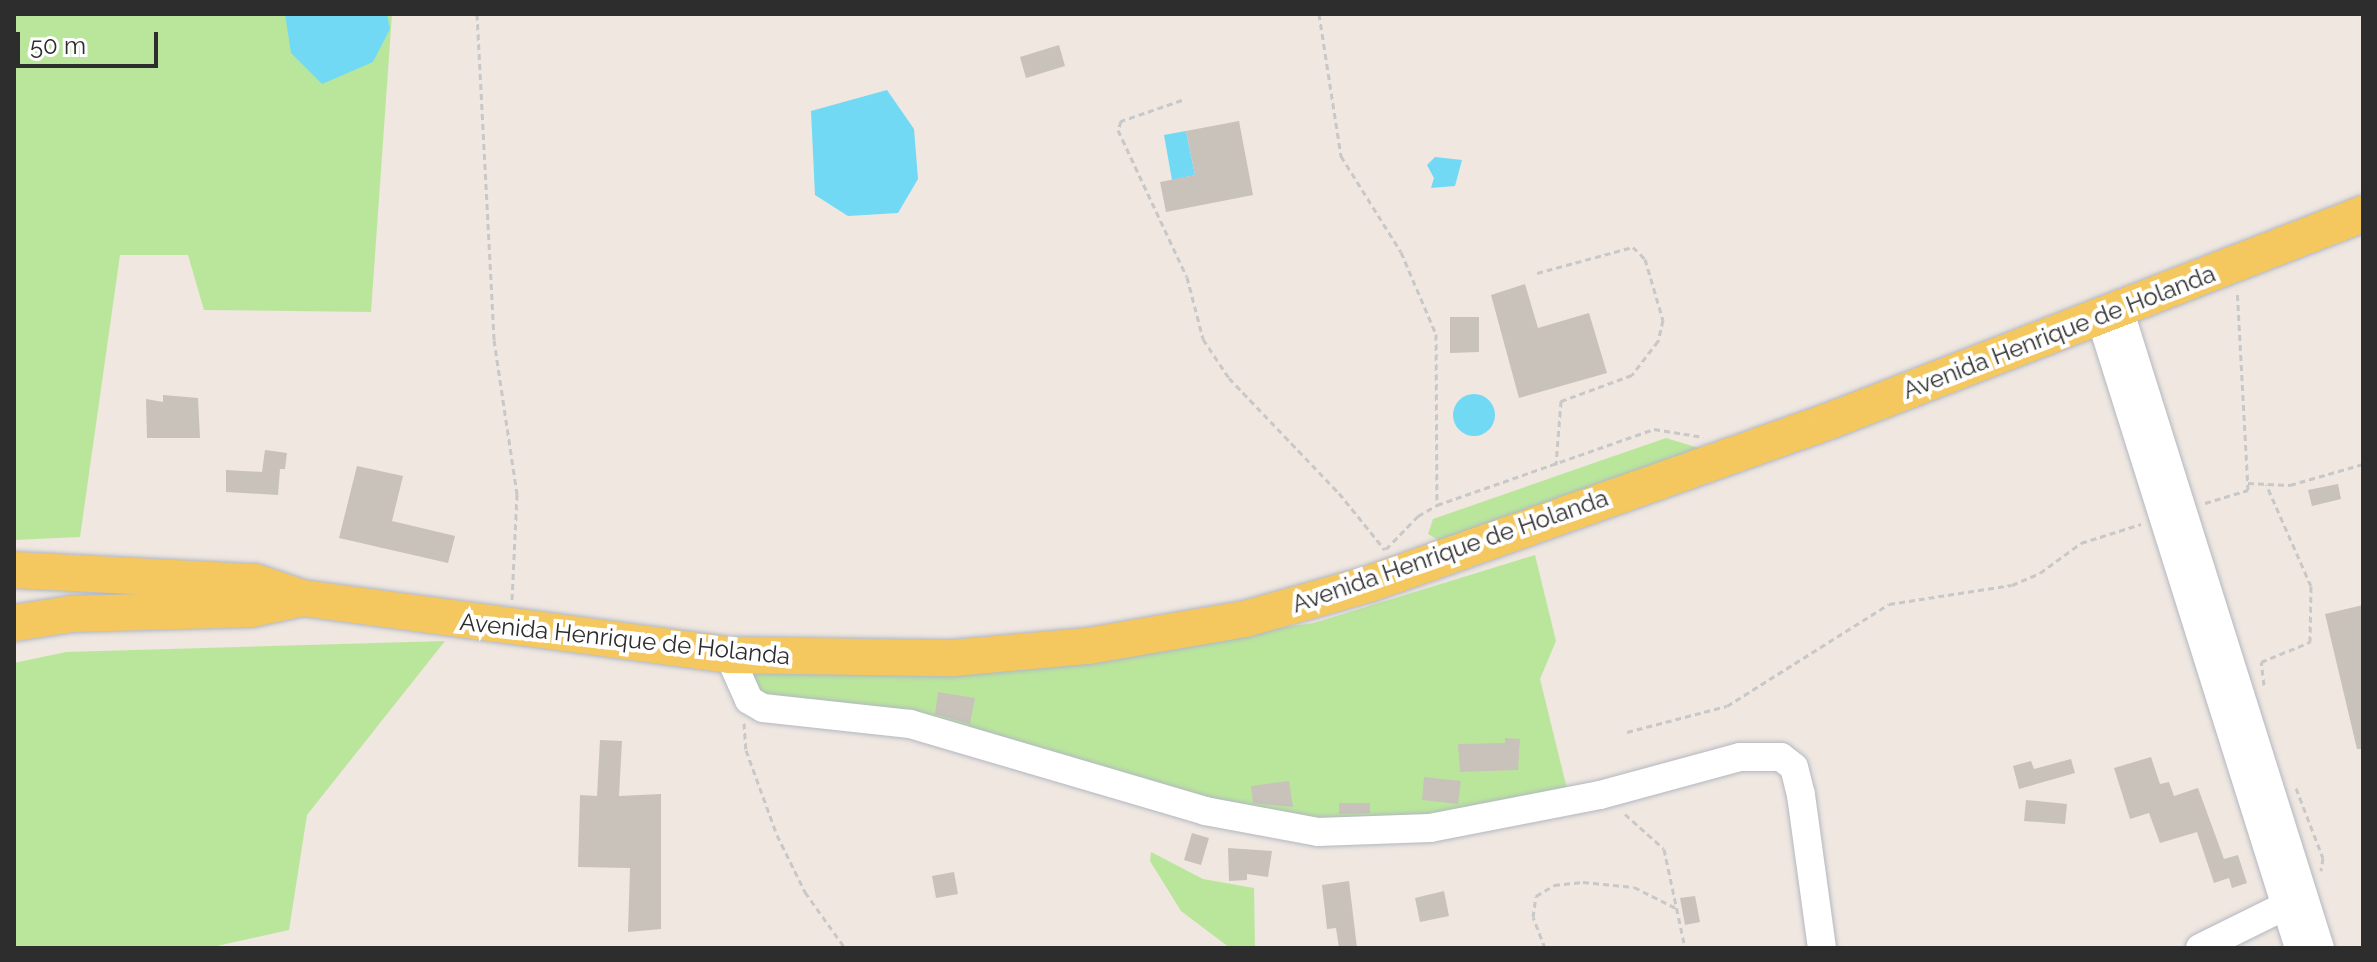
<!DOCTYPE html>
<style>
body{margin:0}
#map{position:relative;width:2377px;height:962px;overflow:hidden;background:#efe7e0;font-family:Raleway,sans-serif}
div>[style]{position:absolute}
.green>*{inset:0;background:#bae69c}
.water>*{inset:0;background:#71d9f3}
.round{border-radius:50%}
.building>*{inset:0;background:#c8c2bb}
.path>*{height:3px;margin-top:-1.5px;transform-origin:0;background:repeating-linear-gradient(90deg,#c8c8c8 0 6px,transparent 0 10px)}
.roads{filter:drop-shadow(0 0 2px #b3b7c1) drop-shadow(0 0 2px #b3b7c1)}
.minor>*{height:28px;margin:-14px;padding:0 14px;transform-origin:14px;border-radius:14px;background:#fff}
.major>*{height:36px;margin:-18px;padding:0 18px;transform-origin:18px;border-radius:18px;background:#f5c85f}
span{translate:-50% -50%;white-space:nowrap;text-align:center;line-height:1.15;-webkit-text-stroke:8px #fff;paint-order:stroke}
.street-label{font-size:24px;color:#2d2d2d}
.frame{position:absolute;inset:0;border:16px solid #2d2d2d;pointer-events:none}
.scale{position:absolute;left:16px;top:32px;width:142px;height:36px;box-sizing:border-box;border:4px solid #2d2d2d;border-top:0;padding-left:10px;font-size:24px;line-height:28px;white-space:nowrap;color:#2d2d2d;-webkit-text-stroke:6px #fff;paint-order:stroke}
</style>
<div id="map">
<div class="green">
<div style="clip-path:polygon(14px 14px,392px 14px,371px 312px,204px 310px,188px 255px,120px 255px,80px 537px,14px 540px)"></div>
<div style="clip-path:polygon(1666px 438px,1702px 449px,1440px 541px,1428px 534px,1433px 519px)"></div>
<div style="clip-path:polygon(1535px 555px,1556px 641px,1540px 679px,1570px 801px,1318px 832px,1040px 759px,791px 714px,737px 673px,936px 674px,1314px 623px)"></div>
<div style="clip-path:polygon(445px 641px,307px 815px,289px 930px,208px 948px,14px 948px,14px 663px,66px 652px)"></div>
<div style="clip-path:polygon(1151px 852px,1203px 879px,1254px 888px,1255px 948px,1230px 948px,1181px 911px,1150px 861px)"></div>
</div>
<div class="water">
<div style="clip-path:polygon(285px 14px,387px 14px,390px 29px,373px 62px,322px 84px,291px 53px)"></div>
<div style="clip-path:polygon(887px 90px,914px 129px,918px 179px,898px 213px,848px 216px,815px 195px,811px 111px)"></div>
<div style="clip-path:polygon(1186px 131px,1195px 175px,1172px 180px,1164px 135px)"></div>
<div style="clip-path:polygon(1435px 157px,1462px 160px,1455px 186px,1431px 188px,1434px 178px,1427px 165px)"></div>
<div class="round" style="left:1453px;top:394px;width:42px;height:42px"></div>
</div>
<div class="building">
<div style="clip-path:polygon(1059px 45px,1065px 66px,1026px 78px,1020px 57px)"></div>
<div style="clip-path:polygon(1239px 121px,1253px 195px,1166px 212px,1160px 182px,1195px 175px,1186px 131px)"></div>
<div style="clip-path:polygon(1525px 284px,1538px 328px,1589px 313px,1607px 373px,1519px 398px,1491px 295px)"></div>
<div style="clip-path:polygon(1450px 317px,1479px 317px,1479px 352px,1450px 353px)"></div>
<div style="clip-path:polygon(163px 395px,198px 398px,200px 438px,147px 438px,146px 399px,163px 402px)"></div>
<div style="clip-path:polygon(265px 450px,287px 453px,285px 469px,280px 469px,278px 495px,226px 492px,226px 470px,262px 472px)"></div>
<div style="clip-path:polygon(357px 466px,403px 476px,392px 521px,455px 536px,448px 563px,339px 538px)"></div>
<div style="clip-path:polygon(2338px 484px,2341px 499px,2312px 506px,2308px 490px)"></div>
<div style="clip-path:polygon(2363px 605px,2363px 749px,2357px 749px,2325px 614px)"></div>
<div style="clip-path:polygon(938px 692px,975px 698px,970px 724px,935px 714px)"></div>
<div style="clip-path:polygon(1505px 738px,1520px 739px,1518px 770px,1460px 772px,1458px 744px,1505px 743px)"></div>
<div style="clip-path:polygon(600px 740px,622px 741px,619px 796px,661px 794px,661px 929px,628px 932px,630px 868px,578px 867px,580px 795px,597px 796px)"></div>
<div style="clip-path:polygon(2151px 757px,2160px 784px,2169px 782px,2174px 796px,2198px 788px,2224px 859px,2238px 855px,2247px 883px,2232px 888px,2229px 878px,2214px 883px,2197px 832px,2160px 843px,2149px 813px,2130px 819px,2114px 768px)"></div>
<div style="clip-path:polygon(2071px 759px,2075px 773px,2019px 789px,2013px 766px,2031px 761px,2034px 769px)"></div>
<div style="clip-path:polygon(1424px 777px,1461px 781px,1458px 804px,1422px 800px)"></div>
<div style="clip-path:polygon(1289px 781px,1293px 807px,1253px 803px,1251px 786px)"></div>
<div style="clip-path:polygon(2026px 800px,2067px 804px,2065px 824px,2024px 821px)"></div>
<div style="clip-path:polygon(1339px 803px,1370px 803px,1370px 813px,1339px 814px)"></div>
<div style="clip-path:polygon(1192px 833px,1209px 838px,1201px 865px,1184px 860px)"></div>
<div style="clip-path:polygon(1228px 848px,1272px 851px,1268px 877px,1247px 874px,1247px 880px,1229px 881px)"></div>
<div style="clip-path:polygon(954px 872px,958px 894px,936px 898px,932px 876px)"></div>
<div style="clip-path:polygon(1349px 881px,1357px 948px,1339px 948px,1336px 928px,1327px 929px,1322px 885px)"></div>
<div style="clip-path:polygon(1444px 891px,1449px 916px,1420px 922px,1415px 898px)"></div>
<div style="clip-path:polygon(1695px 896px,1700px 922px,1685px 925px,1680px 898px)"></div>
</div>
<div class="path">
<div style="left:477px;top:14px;width:326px;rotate:87deg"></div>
<div style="left:494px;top:340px;width:156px;rotate:81.5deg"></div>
<div style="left:517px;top:494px;width:106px;rotate:92.7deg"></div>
<div style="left:1319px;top:14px;width:144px;rotate:81.2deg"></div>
<div style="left:1341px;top:156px;width:113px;rotate:58deg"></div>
<div style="left:1401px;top:252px;width:89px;rotate:66.9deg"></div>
<div style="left:1436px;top:334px;width:171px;rotate:89.7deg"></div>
<div style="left:1182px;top:100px;width:65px;rotate:161deg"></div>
<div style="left:1121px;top:121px;width:9px;rotate:108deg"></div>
<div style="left:1118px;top:130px;width:162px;rotate:64.9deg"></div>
<div style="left:1187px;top:277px;width:64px;rotate:75.5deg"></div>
<div style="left:1203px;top:339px;width:47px;rotate:56.3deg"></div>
<div style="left:1229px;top:378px;width:159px;rotate:46.3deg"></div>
<div style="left:1339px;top:493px;width:73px;rotate:51.1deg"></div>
<div style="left:1537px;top:273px;width:99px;rotate:-15.2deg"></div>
<div style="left:1633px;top:247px;width:17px;rotate:45deg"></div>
<div style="left:1645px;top:259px;width:64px;rotate:73.6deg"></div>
<div style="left:1663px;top:320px;width:22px;rotate:103deg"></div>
<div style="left:1658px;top:341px;width:43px;rotate:127.4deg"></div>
<div style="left:1632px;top:375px;width:76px;rotate:159.9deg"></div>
<div style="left:1561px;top:401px;width:64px;rotate:94.5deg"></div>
<div style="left:2248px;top:483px;width:42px;rotate:2.7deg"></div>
<div style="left:2290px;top:485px;width:76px;rotate:-16deg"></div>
<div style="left:2205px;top:503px;width:45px;rotate:-16.8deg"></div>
<div style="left:2248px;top:490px;width:200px;rotate:-93.1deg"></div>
<div style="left:1386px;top:549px;width:46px;rotate:-45.9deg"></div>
<div style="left:1418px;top:516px;width:22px;rotate:-30deg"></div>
<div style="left:1437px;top:505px;width:230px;rotate:-19.3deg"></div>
<div style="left:1654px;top:429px;width:50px;rotate:9.3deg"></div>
<div style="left:2264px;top:685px;width:23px;rotate:-97deg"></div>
<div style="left:2261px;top:662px;width:53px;rotate:-22.2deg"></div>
<div style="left:2310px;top:642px;width:56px;rotate:-89deg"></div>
<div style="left:2311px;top:586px;width:111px;rotate:-113.8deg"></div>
<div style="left:744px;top:723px;width:27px;rotate:86deg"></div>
<div style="left:746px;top:750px;width:90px;rotate:70deg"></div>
<div style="left:777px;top:835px;width:64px;rotate:63.8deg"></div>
<div style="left:805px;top:892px;width:69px;rotate:54.5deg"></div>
<div style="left:1627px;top:732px;width:103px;rotate:-14.6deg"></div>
<div style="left:1727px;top:706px;width:191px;rotate:-32.2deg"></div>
<div style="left:1889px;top:604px;width:124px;rotate:-8.8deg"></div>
<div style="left:2012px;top:585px;width:30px;rotate:-23deg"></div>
<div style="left:2040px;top:573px;width:51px;rotate:-36.2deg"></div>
<div style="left:2081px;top:543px;width:63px;rotate:-17.6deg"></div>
<div style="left:2296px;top:788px;width:75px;rotate:68.9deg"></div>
<div style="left:2323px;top:858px;width:13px;rotate:99deg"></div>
<div style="left:1625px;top:814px;width:52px;rotate:41.9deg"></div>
<div style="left:1664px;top:849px;width:101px;rotate:78deg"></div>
<div style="left:1545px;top:948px;width:33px;rotate:-111deg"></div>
<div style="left:1533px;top:917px;width:21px;rotate:-82deg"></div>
<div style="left:1536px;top:896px;width:21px;rotate:-31deg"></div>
<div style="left:1554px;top:885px;width:29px;rotate:-6deg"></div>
<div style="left:1583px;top:882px;width:51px;rotate:5.6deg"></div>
<div style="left:1634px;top:887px;width:47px;rotate:26.6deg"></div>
</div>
<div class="roads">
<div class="minor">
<div style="left:2119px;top:309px;width:670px;rotate:72.54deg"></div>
<div style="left:2100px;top:316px;width:663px;rotate:72.52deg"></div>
<div style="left:729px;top:655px;width:49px;rotate:66deg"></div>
<div style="left:749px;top:700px;width:16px;rotate:30deg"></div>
<div style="left:763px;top:708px;width:148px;rotate:6.2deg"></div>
<div style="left:910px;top:724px;width:308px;rotate:16.4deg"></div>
<div style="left:1205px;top:811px;width:115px;rotate:10.5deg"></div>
<div style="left:1318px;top:832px;width:112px;rotate:-2deg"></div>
<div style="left:1430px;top:828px;width:173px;rotate:-11deg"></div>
<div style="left:1600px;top:795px;width:145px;rotate:-15.2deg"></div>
<div style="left:1740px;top:757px;width:41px"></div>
<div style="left:1781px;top:757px;width:16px;rotate:38deg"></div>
<div style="left:1794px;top:767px;width:29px;rotate:76deg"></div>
<div style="left:1801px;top:795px;width:154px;rotate:82.2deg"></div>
<div style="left:2200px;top:948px;width:115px;rotate:-26.3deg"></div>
</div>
<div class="major">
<div style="left:14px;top:570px;width:241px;rotate:2.9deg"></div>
<div style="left:255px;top:582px;width:50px;rotate:18.8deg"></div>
<div style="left:302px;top:598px;width:431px;rotate:7.6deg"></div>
<div style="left:729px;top:655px;width:224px;rotate:0.8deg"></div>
<div style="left:953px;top:658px;width:136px;rotate:-5.1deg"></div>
<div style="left:1088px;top:646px;width:159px;rotate:-9.8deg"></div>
<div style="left:1245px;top:619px;width:132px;rotate:-15.8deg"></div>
<div style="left:1372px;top:583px;width:488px;rotate:-19.5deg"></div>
<div style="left:1832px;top:420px;width:570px;rotate:-21.2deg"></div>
<div style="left:14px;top:623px;width:58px;rotate:-9deg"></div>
<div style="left:71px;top:614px;width:181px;rotate:-1.6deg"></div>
<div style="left:252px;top:609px;width:51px;rotate:-12.4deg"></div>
</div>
</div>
<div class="street-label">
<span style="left:2059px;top:332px;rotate:-21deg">Avenida Henrique de Holanda</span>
<span style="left:1450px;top:551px;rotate:-19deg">Avenida Henrique de Holanda</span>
<span style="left:625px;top:639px;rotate:6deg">Avenida Henrique de Holanda</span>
</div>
<div class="frame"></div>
<div class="scale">50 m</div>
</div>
